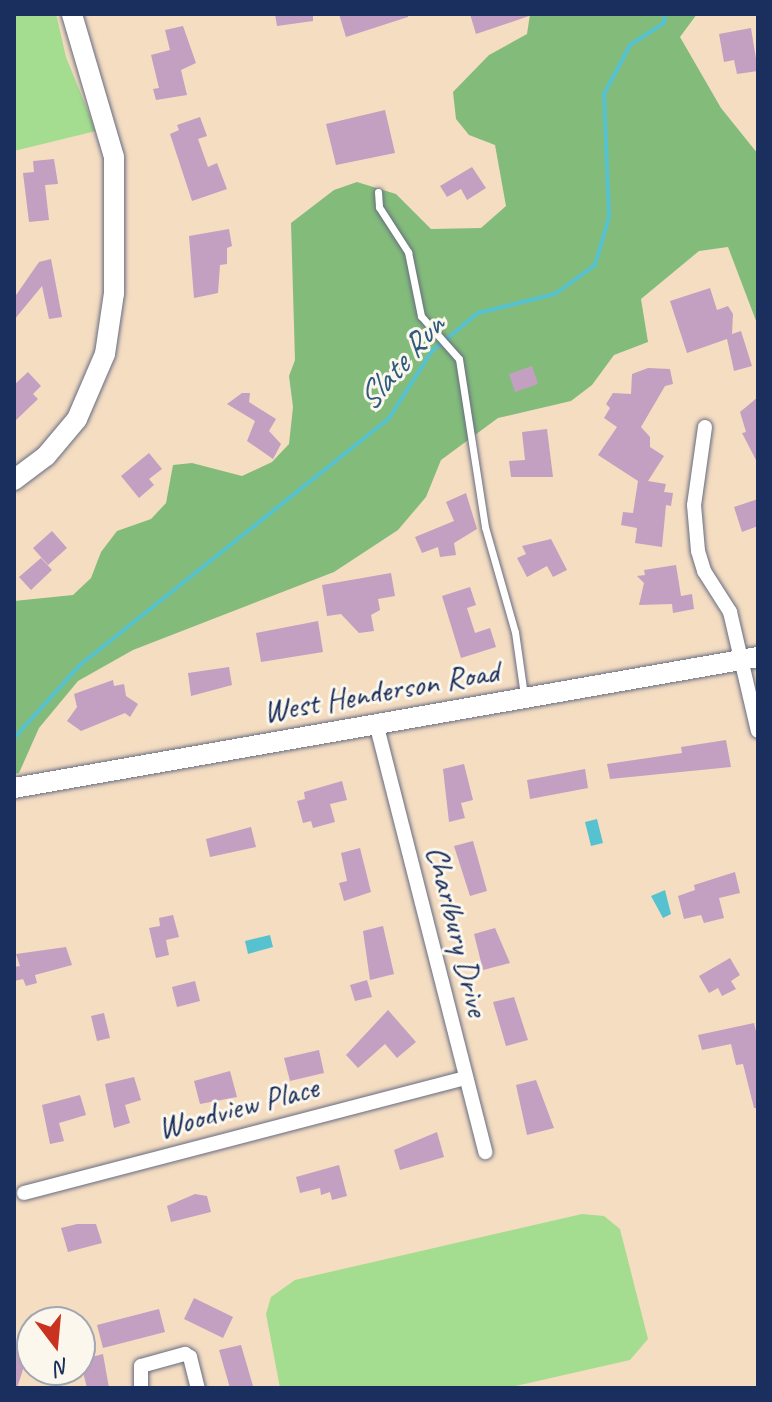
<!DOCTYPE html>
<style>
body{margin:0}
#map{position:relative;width:772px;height:1402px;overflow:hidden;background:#f5ddc2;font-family:Caveat,sans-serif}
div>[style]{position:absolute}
.green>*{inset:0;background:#a4dd8f}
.forest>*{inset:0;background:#83bc7a}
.water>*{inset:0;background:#56c2d0}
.stream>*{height:4px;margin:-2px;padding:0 2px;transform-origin:2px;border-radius:2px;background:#56c2d0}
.building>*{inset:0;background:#c39fc1}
.roads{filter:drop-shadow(0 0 2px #676c81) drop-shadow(0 0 2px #676c81)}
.lane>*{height:7px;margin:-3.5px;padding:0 3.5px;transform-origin:3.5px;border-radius:3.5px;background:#fff}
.street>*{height:14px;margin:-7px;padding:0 7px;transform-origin:7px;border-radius:7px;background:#fff}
.secondary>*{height:20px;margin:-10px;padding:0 10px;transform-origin:10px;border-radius:10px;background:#fff}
span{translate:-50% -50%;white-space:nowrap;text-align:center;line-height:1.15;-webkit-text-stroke:6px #fbf7ec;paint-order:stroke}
.street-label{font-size:32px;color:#1b2f5e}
.water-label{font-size:34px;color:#2d5b80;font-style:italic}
.frame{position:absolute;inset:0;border:16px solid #1b2f5e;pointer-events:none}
.north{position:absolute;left:16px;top:1306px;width:80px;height:80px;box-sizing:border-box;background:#fbf7ec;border:2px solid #a1a7b3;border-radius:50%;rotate:164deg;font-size:22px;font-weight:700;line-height:32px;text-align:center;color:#1b2f5e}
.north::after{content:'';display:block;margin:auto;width:28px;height:36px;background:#c8321e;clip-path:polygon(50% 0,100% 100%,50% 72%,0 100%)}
</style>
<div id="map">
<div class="green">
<div style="clip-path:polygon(14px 14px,56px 14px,66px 57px,96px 131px,14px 151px)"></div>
<div style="clip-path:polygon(582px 1214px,604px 1216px,620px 1229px,648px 1339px,630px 1360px,507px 1388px,280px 1388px,266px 1314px,271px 1297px,295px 1280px)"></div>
</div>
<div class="forest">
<div style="clip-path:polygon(530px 14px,697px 14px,680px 37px,721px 108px,758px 154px,758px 326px,728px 247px,699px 251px,641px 299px,648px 342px,614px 355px,592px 385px,571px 401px,498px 418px,441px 460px,426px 497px,398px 530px,334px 572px,133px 650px,78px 681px,39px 728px,19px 773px,14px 774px,14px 601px,73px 595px,91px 578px,101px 552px,117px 531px,151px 519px,166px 503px,173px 465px,192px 463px,242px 476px,272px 462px,289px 444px,293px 407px,289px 376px,295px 360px,291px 223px,334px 190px,357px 182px,396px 194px,431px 229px,481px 228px,506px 206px,495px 145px,469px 135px,456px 119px,453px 92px,489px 55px,527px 34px)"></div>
</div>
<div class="water">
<div style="clip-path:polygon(597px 819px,603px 843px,591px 846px,585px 822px)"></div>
<div style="clip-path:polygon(665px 890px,671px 914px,663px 918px,651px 896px)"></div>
<div style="clip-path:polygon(270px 935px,273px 947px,248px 954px,245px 941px)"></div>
</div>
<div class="stream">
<div style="left:14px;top:738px;width:98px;rotate:-47.9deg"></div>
<div style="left:80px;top:665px;width:396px;rotate:-38.6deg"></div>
<div style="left:389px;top:418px;width:80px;rotate:-57.3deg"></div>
<div style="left:432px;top:351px;width:60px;rotate:-39.6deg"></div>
<div style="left:478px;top:313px;width:79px;rotate:-13.9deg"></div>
<div style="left:555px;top:294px;width:49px;rotate:-35.9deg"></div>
<div style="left:595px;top:265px;width:50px;rotate:-73.7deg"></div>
<div style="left:609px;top:217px;width:123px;rotate:-92.3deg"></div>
<div style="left:604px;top:94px;width:55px;rotate:-62deg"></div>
<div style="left:630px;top:45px;width:40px;rotate:-32.9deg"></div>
<div style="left:664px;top:23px;width:9px;rotate:-84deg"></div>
</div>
<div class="building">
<div style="clip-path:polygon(275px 14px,313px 14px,313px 21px,277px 26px)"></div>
<div style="clip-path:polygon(339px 14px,408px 14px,408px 17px,346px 37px)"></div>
<div style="clip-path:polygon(470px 14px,529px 14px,529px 16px,476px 34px)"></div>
<div style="clip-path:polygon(183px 26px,196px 63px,181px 70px,187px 95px,156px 100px,153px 89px,159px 88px,151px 55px,170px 50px,165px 30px)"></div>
<div style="clip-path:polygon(751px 28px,758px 71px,737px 74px,734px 60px,724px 62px,719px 34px)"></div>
<div style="clip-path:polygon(385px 110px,395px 153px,336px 165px,326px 124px)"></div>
<div style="clip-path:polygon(200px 117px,207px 136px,198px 139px,208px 167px,217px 163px,227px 189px,192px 201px,170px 134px,179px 130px,177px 125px)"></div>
<div style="clip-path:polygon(54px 159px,58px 184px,45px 185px,49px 220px,29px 222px,23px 173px,34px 172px,33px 161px)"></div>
<div style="clip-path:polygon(472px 167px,486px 188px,467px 200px,461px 189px,447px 197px,440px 186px)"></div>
<div style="clip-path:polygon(229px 229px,232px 246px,227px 248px,227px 264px,220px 265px,218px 293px,194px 298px,189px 236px)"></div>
<div style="clip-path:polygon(51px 259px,62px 317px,49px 319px,42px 286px,14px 320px,14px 298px,39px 262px)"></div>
<div style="clip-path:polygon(710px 288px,717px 310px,728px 306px,733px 314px,732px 334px,741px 331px,752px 366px,734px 371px,727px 339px,687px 353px,670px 301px)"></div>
<div style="clip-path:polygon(532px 366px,538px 384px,515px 392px,509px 374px)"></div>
<div style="clip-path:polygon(648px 368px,670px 369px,673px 384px,665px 386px,641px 427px,650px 437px,650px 447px,664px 456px,648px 481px,666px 484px,664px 492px,673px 493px,671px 506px,666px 505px,662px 547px,635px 543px,637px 528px,621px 525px,623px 512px,633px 513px,638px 481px,598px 455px,617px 427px,604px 418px,610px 408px,606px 404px,613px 393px,631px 394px,632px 374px)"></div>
<div style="clip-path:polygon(28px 372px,41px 386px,33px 394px,38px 399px,14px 422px,14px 385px)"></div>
<div style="clip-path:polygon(242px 393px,250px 393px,249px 402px,276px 419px,269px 431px,281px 444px,273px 459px,247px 441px,255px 421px,227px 404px)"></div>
<div style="clip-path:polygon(758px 397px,758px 460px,756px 460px,742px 433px,746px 432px,740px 412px)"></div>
<div style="clip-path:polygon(547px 429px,553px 477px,511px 477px,509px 461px,525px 460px,522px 432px)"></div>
<div style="clip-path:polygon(149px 453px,162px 469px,149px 479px,154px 485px,139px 498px,121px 476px)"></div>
<div style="clip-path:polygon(466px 493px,477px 529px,454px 543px,456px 555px,440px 557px,438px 547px,422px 553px,415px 537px,454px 521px,446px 502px)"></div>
<div style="clip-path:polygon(758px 499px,758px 526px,742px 532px,734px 507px)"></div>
<div style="clip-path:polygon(52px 531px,67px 548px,48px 565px,33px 548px)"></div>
<div style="clip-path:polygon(551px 539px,567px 570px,553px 577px,547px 566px,527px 577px,517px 558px,526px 554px,522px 546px)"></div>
<div style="clip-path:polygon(41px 558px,52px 570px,31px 590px,19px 577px)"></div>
<div style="clip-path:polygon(676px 565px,681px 596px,692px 594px,694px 609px,673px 613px,672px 604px,639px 605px,644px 583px,637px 576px,645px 575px,644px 570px)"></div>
<div style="clip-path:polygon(391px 573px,395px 596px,378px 599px,380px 610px,371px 615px,374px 631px,359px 633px,341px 614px,327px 616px,322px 585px)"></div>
<div style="clip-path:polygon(470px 587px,476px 605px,467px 608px,475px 633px,490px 628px,496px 647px,461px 658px,442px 596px)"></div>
<div style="clip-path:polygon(318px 621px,323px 652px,261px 662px,256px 633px)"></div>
<div style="clip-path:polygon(229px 667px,232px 685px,191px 696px,188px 673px)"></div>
<div style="clip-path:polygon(113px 680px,114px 686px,124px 684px,126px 696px,138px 704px,130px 717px,125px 713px,81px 731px,67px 721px,77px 707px,74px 694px)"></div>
<div style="clip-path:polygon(726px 740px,731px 767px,610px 779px,607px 764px,682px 753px,681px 747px)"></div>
<div style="clip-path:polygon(464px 764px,473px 800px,461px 803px,465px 818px,449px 822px,443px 769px)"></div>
<div style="clip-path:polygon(585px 769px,588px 788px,530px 799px,527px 780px)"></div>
<div style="clip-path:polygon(342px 781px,347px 800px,330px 804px,335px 822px,313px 828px,311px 821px,303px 823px,297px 801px,305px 799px,304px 792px)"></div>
<div style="clip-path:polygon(251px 827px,256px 847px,210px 857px,206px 839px)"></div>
<div style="clip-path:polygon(473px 841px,487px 891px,470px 896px,454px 846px)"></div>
<div style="clip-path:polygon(360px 848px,371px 892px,344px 901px,339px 883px,347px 881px,341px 853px)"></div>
<div style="clip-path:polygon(735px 872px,740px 893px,719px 898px,724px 918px,704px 923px,701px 915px,684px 919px,678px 896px,695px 890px,694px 885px)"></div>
<div style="clip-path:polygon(173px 915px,179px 937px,166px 940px,169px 955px,156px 958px,149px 928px,160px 926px,159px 918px)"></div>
<div style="clip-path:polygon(383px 926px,394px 974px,370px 980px,363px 931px)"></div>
<div style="clip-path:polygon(495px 928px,510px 963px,483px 970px,474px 934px)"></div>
<div style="clip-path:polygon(66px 947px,72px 965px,35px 975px,37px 983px,26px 986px,23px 979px,14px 981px,14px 967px,20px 966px,16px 954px)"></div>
<div style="clip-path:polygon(730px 958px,740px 975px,731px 981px,736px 989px,722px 996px,718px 988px,709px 993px,699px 976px)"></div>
<div style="clip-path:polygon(367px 980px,372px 997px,355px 1001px,350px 985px)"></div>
<div style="clip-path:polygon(195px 981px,200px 1001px,177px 1007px,172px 987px)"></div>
<div style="clip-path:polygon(514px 997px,528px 1040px,506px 1046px,493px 1002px)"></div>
<div style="clip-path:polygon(388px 1010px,416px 1042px,397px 1058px,385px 1044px,358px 1068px,346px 1055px)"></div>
<div style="clip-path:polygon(104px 1013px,110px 1038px,97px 1041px,91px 1016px)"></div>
<div style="clip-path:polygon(754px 1023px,758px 1040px,758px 1108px,754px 1108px,743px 1064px,736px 1065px,731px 1044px,702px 1050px,698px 1035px)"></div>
<div style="clip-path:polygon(319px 1050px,324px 1073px,290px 1081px,284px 1058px)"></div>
<div style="clip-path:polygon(230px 1071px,237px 1097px,200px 1104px,194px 1081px)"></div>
<div style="clip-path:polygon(134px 1077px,141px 1100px,125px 1105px,130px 1123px,114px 1128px,105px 1084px)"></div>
<div style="clip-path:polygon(536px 1080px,554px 1128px,527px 1135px,516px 1085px)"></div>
<div style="clip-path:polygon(80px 1095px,86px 1115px,59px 1123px,64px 1141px,50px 1144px,42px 1105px)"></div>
<div style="clip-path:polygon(437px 1132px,444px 1157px,400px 1170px,394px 1150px)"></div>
<div style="clip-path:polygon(339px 1165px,347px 1196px,332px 1200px,330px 1192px,321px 1195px,320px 1188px,300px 1193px,296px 1177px)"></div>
<div style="clip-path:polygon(195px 1194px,207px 1196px,211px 1212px,171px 1222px,167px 1206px)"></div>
<div style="clip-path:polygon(77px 1224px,96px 1224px,102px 1243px,68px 1252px,61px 1228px)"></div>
<div style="clip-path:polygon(194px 1298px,233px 1317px,223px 1338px,184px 1319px)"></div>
<div style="clip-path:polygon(159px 1309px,165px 1332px,103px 1348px,97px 1325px)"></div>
<div style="clip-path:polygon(14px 1342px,30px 1348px,17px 1388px,14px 1388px)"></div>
<div style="clip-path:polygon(241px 1345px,253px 1386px,230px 1388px,219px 1350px)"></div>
<div style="clip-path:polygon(103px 1354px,109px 1388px,87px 1388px,80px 1360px)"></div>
</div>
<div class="roads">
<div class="lane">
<div style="left:378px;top:192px;width:15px;rotate:86deg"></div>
<div style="left:379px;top:207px;width:54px;rotate:57.2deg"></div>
<div style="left:408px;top:252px;width:65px;rotate:78.5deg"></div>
<div style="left:421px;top:316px;width:57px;rotate:48.5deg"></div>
<div style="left:459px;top:359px;width:170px;rotate:81.2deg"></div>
<div style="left:485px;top:527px;width:109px;rotate:74.1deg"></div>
<div style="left:515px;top:632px;width:64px;rotate:81.9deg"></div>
</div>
<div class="street">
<div style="left:705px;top:427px;width:79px;rotate:98deg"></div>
<div style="left:694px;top:505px;width:46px;rotate:85deg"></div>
<div style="left:698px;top:551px;width:21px;rotate:73deg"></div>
<div style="left:704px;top:571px;width:49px;rotate:57.6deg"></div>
<div style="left:730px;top:612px;width:122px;rotate:76.8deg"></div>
<div style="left:376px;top:723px;width:443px;rotate:75.7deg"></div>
<div style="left:24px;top:1193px;width:457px;rotate:-14.6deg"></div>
<div style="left:141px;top:1388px;width:22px;rotate:-90deg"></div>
<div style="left:141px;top:1366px;width:46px;rotate:-15.3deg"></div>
<div style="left:185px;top:1354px;width:6px;rotate:31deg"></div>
<div style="left:190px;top:1357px;width:32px;rotate:76deg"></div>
</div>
<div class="secondary">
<div style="left:14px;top:480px;width:40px;rotate:-37deg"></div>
<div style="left:46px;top:456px;width:48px;rotate:-50deg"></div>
<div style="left:77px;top:419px;width:71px;rotate:-66.7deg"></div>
<div style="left:105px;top:354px;width:62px;rotate:-81.6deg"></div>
<div style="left:114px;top:293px;width:136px;rotate:-90deg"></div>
<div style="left:114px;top:157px;width:149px;rotate:-106.4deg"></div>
<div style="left:14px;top:788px;width:755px;rotate:-9.99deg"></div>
</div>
</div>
<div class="street-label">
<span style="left:381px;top:692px;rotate:-10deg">West Henderson Road</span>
<span style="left:457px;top:931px;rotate:76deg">Charlbury Drive</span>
<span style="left:238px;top:1108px;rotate:-15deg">Woodview Place</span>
</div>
<div class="water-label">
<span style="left:400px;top:362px;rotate:-49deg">Slate Run</span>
</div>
<div class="frame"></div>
<div class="north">N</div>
</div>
